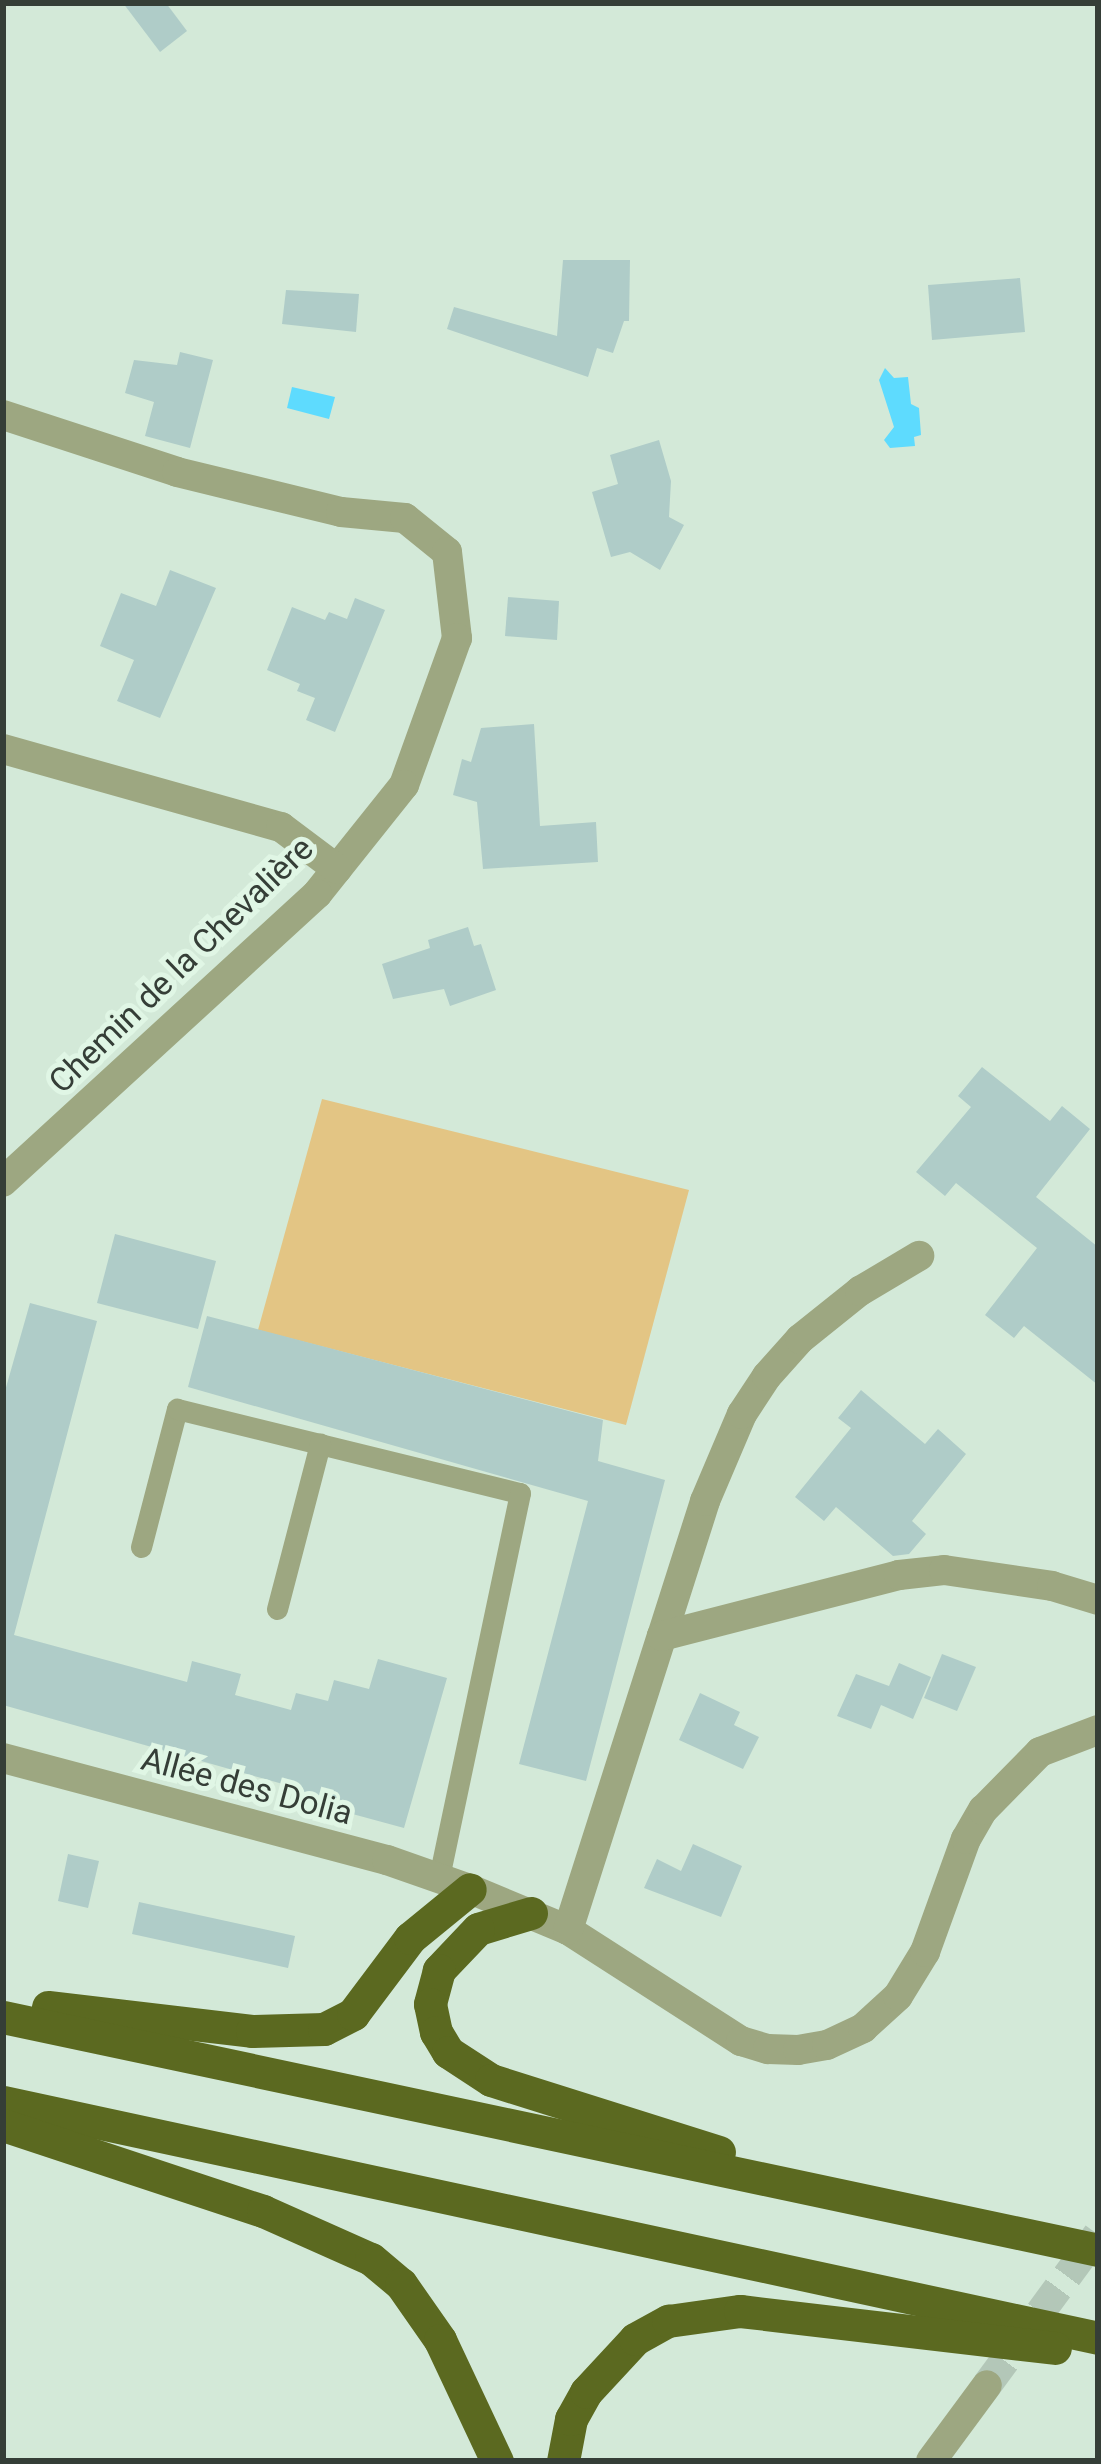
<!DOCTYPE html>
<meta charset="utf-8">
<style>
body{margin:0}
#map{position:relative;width:1101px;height:2464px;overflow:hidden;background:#d3e9d8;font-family:Roboto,sans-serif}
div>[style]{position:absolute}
.green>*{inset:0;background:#e3c584}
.water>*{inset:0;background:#5edbfe}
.building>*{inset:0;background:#afccc8}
.minor-tunnel>*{height:30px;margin-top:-15px;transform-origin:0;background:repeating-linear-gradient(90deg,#b3c7b8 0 30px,transparent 0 45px)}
.service>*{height:21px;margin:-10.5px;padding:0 10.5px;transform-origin:10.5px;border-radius:10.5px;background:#9da781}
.minor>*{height:30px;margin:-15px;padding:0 15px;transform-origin:15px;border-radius:15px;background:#9da781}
.trunk>*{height:33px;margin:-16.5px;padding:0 16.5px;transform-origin:16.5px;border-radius:16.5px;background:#5b6920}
span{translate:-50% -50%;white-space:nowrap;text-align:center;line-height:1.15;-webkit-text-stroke:10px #e0f6e5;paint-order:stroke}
.street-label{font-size:33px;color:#353e37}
.frame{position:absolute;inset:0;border:6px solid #353e37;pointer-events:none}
</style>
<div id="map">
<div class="green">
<div style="clip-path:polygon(322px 1099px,689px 1190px,626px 1425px,258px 1330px)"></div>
</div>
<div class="water">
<div style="clip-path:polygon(885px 368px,894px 378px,908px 377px,911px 404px,919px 408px,921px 435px,914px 437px,915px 446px,890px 448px,884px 440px,894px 427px,879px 380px)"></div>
<div style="clip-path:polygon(292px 387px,335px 397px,329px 419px,287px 408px)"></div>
</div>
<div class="building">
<div style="clip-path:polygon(123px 3px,166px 3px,187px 31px,160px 52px)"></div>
<div style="clip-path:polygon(563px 260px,630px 260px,629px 321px,624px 321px,613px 353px,597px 348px,588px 377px,447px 329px,454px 307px,557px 336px)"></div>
<div style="clip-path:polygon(1020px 278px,1025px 332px,932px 340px,928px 285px)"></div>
<div style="clip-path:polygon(286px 290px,359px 294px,356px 332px,282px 324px)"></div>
<div style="clip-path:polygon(180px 352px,213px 360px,190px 448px,145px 436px,154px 402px,125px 393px,134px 360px,177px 365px)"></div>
<div style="clip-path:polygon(659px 440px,671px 481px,669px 517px,684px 525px,660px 570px,630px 552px,611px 557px,592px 492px,618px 484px,610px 455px)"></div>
<div style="clip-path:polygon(170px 570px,216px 588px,160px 718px,117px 701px,134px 660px,100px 646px,121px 593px,156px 606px)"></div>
<div style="clip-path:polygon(508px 597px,559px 601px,557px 640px,505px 636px)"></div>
<div style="clip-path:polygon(355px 598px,385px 610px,335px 732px,306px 720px,315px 698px,297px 691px,300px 684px,267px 670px,292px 607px,325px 620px,329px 612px,347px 619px)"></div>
<div style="clip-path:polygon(534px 724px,540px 826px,596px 822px,598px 862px,483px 869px,477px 802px,453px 795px,462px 759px,471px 762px,481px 728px)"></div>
<div style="clip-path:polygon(468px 927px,474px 946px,481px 944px,496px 990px,450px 1006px,444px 989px,393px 999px,382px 964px,430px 948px,428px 940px)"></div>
<div style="clip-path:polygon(982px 1067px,1050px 1121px,1062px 1106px,1090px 1129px,1036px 1197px,1098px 1247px,1098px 1385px,1024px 1326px,1014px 1338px,985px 1315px,1037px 1248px,956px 1183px,945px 1196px,916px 1172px,971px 1107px,958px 1096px)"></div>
<div style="clip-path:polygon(115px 1234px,216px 1261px,198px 1329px,97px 1303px)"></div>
<div style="clip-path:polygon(30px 1303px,97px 1321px,14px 1635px,187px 1682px,192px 1661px,241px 1674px,235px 1695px,291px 1710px,296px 1693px,328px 1701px,334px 1680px,369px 1689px,378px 1659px,447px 1678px,404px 1828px,301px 1800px,304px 1790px,3px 1705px,3px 1398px)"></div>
<div style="clip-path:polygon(207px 1316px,603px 1420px,598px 1461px,665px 1480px,586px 1781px,519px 1764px,588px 1501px,188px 1387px)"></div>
<div style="clip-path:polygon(861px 1390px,925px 1444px,938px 1429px,966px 1454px,912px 1521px,926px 1534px,909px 1554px,893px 1556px,836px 1507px,824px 1521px,795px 1497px,851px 1428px,838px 1418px)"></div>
<div style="clip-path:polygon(942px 1654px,976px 1667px,957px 1711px,924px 1698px)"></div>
<div style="clip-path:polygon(899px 1663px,931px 1677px,913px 1719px,881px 1705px,871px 1729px,837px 1716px,856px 1674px,889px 1686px)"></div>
<div style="clip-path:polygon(700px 1693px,740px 1712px,734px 1725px,759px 1737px,743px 1769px,679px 1740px)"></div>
<div style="clip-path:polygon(693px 1844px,742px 1866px,721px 1917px,644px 1888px,657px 1859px,681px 1871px)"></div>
<div style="clip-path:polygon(68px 1854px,99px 1861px,88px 1908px,58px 1901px)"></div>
<div style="clip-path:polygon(139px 1902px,295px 1936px,288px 1968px,132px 1934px)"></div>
</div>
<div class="minor-tunnel">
<div style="left:987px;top:2385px;width:187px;rotate:-53.7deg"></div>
</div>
<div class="service">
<div style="left:141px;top:1547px;width:143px;rotate:-75.4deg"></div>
<div style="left:177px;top:1409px;width:353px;rotate:13.8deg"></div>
<div style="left:520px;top:1493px;width:393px;rotate:101.9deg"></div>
<div style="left:277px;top:1609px;width:171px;rotate:-75.4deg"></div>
</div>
<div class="minor">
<div style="left:3px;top:415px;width:183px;rotate:18.1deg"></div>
<div style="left:177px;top:472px;width:169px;rotate:13.7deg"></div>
<div style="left:341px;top:512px;width:64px;rotate:5.4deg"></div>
<div style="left:405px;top:518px;width:54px;rotate:39deg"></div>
<div style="left:447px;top:552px;width:87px;rotate:83.4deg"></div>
<div style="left:457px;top:638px;width:156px;rotate:109.8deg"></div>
<div style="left:404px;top:785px;width:139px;rotate:128.6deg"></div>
<div style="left:317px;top:894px;width:426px;rotate:137.5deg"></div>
<div style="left:3px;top:749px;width:289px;rotate:15.7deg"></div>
<div style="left:281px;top:827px;width:70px;rotate:36.9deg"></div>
<div style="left:662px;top:1636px;width:142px;rotate:-72.3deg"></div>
<div style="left:705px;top:1501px;width:95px;rotate:-67deg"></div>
<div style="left:742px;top:1414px;width:45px;rotate:-56.7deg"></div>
<div style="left:767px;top:1376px;width:50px;rotate:-48.3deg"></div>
<div style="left:800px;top:1339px;width:77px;rotate:-38.7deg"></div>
<div style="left:860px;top:1291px;width:69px;rotate:-30.7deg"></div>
<div style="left:3px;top:1758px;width:397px;rotate:14.9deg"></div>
<div style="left:387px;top:1860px;width:88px;rotate:19.3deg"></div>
<div style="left:470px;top:1889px;width:106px;rotate:22.7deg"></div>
<div style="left:568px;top:1930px;width:206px;rotate:32.7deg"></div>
<div style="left:741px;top:2041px;width:28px;rotate:17deg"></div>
<div style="left:768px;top:2049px;width:30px;rotate:2deg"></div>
<div style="left:798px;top:2050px;width:29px;rotate:-10deg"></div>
<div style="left:827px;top:2045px;width:40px;rotate:-25deg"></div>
<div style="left:863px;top:2028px;width:47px;rotate:-42.4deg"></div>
<div style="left:898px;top:1996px;width:52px;rotate:-58.5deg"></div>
<div style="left:925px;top:1952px;width:120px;rotate:-70.1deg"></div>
<div style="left:966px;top:1839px;width:34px;rotate:-60deg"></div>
<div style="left:983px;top:1810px;width:81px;rotate:-45.5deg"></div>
<div style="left:1040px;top:1752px;width:62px;rotate:-20.8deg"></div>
<div style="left:568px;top:1930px;width:309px;rotate:-72.3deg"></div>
<div style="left:662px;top:1636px;width:245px;rotate:-14.4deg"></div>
<div style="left:899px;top:1575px;width:45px;rotate:-6.3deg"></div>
<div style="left:944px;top:1570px;width:109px;rotate:8.4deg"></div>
<div style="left:1052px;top:1586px;width:48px;rotate:16.9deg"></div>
<div style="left:931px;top:2461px;width:94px;rotate:-53.6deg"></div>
</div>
<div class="trunk">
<div style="left:531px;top:1913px;width:55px;rotate:163.2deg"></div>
<div style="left:478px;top:1929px;width:57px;rotate:133.6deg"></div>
<div style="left:439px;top:1970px;width:35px;rotate:105deg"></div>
<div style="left:430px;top:2004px;width:29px;rotate:78deg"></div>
<div style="left:436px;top:2032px;width:23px;rotate:59deg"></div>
<div style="left:448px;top:2052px;width:51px;rotate:33.1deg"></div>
<div style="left:491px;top:2080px;width:239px;rotate:17.5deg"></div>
<div style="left:48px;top:2007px;width:205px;rotate:6.7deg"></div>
<div style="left:252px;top:2031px;width:72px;rotate:-1.6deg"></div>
<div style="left:324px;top:2029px;width:33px;rotate:-27deg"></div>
<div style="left:353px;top:2014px;width:95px;rotate:-53.1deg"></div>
<div style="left:410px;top:1938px;width:77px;rotate:-39.2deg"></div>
<div style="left:3px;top:2017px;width:1120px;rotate:12.01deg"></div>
<div style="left:3px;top:2102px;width:1120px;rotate:12.16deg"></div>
<div style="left:3px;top:2125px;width:274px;rotate:18.3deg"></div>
<div style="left:263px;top:2211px;width:118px;rotate:24deg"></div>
<div style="left:371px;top:2259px;width:39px;rotate:40deg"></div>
<div style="left:401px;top:2284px;width:68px;rotate:55.1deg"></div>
<div style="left:440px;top:2340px;width:134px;rotate:64.8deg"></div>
<div style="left:563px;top:2461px;width:43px;rotate:-79.2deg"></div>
<div style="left:571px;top:2419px;width:31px;rotate:-61deg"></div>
<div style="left:586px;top:2392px;width:72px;rotate:-47.2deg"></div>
<div style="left:635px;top:2339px;width:38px;rotate:-29deg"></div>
<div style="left:668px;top:2321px;width:73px;rotate:-7.9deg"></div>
<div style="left:740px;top:2311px;width:317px;rotate:6.7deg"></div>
</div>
<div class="street-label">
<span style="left:181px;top:965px;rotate:-44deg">Chemin de la Chevalière</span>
<span style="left:247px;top:1786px;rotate:15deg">Allée des Dolia</span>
</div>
<div class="frame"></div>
</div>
